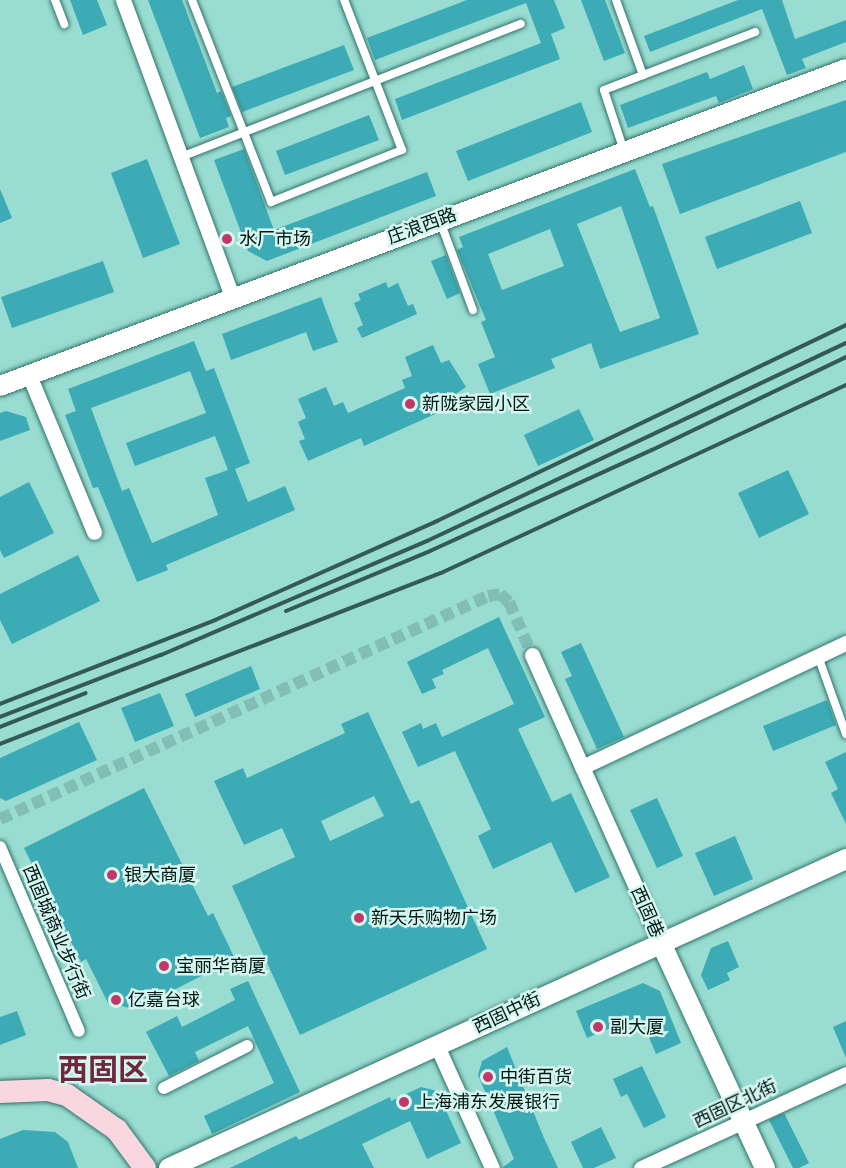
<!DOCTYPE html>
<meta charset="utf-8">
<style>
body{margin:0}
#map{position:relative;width:846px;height:1168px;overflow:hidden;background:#99dcd1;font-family:"Work Sans","Noto Sans SC",sans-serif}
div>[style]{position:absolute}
.building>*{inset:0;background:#3cabb5}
.pedestrian-tunnel>*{height:12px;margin-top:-6px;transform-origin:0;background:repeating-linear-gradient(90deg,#82beb5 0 12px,transparent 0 18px)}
.roads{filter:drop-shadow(0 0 2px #32746c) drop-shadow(0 0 2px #32746c)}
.service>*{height:8px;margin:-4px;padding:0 4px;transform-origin:4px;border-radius:4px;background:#fff}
.pedestrian>*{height:12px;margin:-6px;padding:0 6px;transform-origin:6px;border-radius:6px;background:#fff}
.minor>*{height:15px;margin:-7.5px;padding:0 7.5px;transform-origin:7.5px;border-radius:7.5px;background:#fff}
.tertiary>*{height:20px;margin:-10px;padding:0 10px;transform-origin:10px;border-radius:10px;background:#fff}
.secondary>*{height:22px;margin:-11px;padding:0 11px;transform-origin:11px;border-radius:11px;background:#f9d7e1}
.rail>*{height:4px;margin:-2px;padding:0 2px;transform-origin:2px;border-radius:2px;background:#345a55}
.dots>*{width:16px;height:16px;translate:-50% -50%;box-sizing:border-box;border:3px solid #d5f5ef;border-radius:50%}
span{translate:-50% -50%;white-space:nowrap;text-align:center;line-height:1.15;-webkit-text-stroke:5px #d5f5ef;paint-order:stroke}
.street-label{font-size:18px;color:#001714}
.poi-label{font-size:18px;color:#001714}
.left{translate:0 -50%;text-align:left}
.town-label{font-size:30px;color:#6d283e;font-weight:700}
</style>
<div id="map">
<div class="building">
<div style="clip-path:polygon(70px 0,97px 0,107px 25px,83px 35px)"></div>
<div style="clip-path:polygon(148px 0,182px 0,217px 93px,221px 91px,231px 116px,226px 118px,229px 127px,200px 138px)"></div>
<div style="clip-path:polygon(467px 0,554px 0,565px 28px,551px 34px,560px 59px,402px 120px,395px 99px,541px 43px,526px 3px,375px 60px,367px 38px)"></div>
<div style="clip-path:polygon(581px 0,605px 0,625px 53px,604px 61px)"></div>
<div style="clip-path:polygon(738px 0,782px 0,795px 39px,846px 20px,846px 42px,802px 59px,806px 68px,787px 75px,762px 9px,650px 52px,644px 36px)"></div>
<div style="clip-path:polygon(344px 45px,354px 70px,242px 112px,232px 87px)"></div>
<div style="clip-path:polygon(744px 65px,753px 89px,719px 103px,716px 96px,628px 128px,620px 105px,707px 72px,710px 79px)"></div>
<div style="clip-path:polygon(846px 100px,846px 152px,680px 214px,662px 164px)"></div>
<div style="clip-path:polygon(581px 102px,592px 132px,468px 181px,456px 151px)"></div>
<div style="clip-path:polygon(369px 115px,379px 140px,285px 175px,276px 151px)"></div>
<div style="clip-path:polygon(244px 149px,274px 230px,427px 172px,436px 196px,267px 261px,248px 251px,214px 160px)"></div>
<div style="clip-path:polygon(147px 159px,180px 244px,143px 258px,111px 173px)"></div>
<div style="clip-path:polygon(evenodd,635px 169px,650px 207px,653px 206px,699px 334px,600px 369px,591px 343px,551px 359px,555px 368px,490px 394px,478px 364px,495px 357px,481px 322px,486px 320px,457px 250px,463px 247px,459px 237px,635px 169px,621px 206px,660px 318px,620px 332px,577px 224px,621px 206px,635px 169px,550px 229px,564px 266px,502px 290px,488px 254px,550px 229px)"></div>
<div style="clip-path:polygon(0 189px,12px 218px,0 223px)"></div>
<div style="clip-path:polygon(800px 201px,812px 233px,717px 269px,705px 237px)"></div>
<div style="clip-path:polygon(446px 255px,460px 293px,447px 299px,431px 261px)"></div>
<div style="clip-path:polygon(103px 261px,114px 292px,12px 328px,1px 297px)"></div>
<div style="clip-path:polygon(386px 282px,388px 288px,398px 283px,408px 306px,413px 304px,417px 314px,362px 338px,357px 328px,363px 325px,354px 303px,361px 300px,358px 294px)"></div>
<div style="clip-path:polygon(321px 297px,338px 342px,313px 351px,306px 332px,231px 360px,222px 334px)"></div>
<div style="clip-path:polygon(evenodd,194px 341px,206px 371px,214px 368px,250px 463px,235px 469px,248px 502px,285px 486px,295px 510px,166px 565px,168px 570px,137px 582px,98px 487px,93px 488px,65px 415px,76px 411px,68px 389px,194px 341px,190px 371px,206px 413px,126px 443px,135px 466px,215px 436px,228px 470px,205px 478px,218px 515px,152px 543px,129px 488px,122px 491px,91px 408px,190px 371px)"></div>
<div style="clip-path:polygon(433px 345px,441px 363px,449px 360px,466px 387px,450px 398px,453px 406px,364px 446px,361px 438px,308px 461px,299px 441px,305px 439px,298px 422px,306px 418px,298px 399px,326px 387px,334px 406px,343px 402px,348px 413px,405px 388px,402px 380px,412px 376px,405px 357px)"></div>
<div style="clip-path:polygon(579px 409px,594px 440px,538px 466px,524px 435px)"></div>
<div style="clip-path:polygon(6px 411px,26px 417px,30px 430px,0 441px,0 413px)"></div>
<div style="clip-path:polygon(788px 470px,809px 514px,759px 538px,738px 493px)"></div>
<div style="clip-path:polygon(29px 482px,54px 533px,4px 558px,0 550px,0 497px)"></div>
<div style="clip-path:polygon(78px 555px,100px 601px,12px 644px,0 620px,0 594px)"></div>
<div style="clip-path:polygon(499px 617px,545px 717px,518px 729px,552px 802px,571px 793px,610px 877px,575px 893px,551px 842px,493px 869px,478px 836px,491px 829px,455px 751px,418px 767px,402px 732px,421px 723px,423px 729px,436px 723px,442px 737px,514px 704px,488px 648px,442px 670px,444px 674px,432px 679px,436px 688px,422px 694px,407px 662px)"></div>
<div style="clip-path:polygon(581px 643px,624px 737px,597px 749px,565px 679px,572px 676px,561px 652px)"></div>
<div style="clip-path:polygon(251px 666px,260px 689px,195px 717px,185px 694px)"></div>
<div style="clip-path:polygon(160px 693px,174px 726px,135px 742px,121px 708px)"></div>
<div style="clip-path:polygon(827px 700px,836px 725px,773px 751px,763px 726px)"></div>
<div style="clip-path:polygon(evenodd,368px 712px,411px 804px,419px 800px,487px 949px,300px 1035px,232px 886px,295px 857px,282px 828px,244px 845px,214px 781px,243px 768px,247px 778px,345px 733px,341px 724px,368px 712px,374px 796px,384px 816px,330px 841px,321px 821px,374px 796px)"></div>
<div style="clip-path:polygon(79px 722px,97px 760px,6px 801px,0 798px,0 758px)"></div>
<div style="clip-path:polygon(846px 752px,846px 824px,831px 793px,838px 789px,825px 762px)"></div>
<div style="clip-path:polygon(144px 788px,208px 916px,213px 913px,235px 959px,144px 1005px,130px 1008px,108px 1003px,86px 959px,81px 962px,24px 848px)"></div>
<div style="clip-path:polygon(657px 798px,683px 856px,657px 868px,630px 810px)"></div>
<div style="clip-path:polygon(735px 836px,753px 879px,714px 896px,695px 853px)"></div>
<div style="clip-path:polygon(728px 941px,739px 967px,727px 973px,730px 980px,708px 990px,701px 975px,711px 948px)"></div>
<div style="clip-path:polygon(248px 981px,300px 1092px,212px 1134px,204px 1116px,274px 1083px,248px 1026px,195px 1052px,199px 1061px,169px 1076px,146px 1032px,177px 1016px,182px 1027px,235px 1000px,230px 989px)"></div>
<div style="clip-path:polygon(643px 983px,660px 991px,681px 1043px,656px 1054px,640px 1016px,587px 1038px,576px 1011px)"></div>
<div style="clip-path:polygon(17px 1011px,26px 1035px,0 1045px,0 1017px)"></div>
<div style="clip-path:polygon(846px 1021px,846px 1058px,833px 1027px)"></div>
<div style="clip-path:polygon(507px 1047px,544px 1138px,558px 1168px,502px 1168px,514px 1159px,478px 1075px,482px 1061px)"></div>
<div style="clip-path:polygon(642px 1066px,666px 1117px,644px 1128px,627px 1094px,621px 1097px,613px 1079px)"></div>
<div style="clip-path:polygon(421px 1087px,437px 1091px,461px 1143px,427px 1159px,410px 1121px,362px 1144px,374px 1168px,230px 1168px,296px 1136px,299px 1140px,390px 1097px,391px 1101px)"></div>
<div style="clip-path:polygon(784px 1113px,809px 1163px,799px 1168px,793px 1168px,769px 1120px)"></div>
<div style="clip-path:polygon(601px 1127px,616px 1158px,594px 1168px,583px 1168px,571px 1142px)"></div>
<div style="clip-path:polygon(23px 1130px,55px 1132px,68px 1142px,78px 1168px,0 1168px,0 1139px)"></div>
</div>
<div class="pedestrian-tunnel">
<div style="left:0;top:819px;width:537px;rotate:-24.56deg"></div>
<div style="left:488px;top:596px;width:12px;rotate:-9deg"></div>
<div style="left:500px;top:594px;width:12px;rotate:42deg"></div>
<div style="left:509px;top:602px;width:58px;rotate:66.5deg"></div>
</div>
<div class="roads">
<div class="service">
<div style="left:55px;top:0;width:26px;rotate:69deg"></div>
<div style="left:192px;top:0;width:217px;rotate:68.6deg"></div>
<div style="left:271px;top:202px;width:141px;rotate:-21.7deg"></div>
<div style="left:402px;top:150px;width:161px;rotate:-111.1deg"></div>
<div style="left:616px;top:0;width:80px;rotate:70.2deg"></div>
<div style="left:624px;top:151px;width:64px;rotate:-108.2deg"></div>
<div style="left:604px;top:90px;width:162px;rotate:-21deg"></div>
<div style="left:181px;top:157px;width:365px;rotate:-21.4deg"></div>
<div style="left:440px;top:221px;width:95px;rotate:69.7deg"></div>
<div style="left:818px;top:656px;width:83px;rotate:70.3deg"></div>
</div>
<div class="pedestrian">
<div style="left:0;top:847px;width:200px;rotate:66.8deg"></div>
<div style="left:164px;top:1088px;width:93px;rotate:-26.8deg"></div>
</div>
<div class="minor">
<div style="left:123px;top:0;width:315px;rotate:69.8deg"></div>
<div style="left:29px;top:375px;width:170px;rotate:67.5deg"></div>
<div style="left:532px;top:655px;width:316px;rotate:65.9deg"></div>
<div style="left:582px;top:767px;width:292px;rotate:-25.2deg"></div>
<div style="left:437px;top:1046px;width:134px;rotate:65.7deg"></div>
<div style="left:641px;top:1168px;width:226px;rotate:-24.6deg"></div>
</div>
<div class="tertiary">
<div style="left:0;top:386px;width:903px;rotate:-20.54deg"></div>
<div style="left:661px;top:943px;width:248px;rotate:65.2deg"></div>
<div style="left:169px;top:1168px;width:744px;rotate:-24.53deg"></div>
</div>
<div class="secondary">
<div style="left:0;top:1092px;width:48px;rotate:-2.4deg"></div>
<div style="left:48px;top:1090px;width:20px;rotate:15deg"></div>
<div style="left:67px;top:1095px;width:61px;rotate:35deg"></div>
<div style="left:117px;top:1130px;width:47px;rotate:53.6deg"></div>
</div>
</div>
<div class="rail">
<div style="left:286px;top:611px;width:156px;rotate:-22.6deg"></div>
<div style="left:430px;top:551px;width:244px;rotate:-24.5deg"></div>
<div style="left:652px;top:450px;width:215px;rotate:-25.6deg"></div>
<div style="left:0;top:704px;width:231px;rotate:-21.3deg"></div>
<div style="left:215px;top:620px;width:243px;rotate:-24deg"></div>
<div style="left:437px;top:521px;width:454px;rotate:-25.6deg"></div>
<div style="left:0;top:717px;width:173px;rotate:-21.1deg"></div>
<div style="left:161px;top:655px;width:289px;rotate:-23.2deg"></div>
<div style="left:427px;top:541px;width:463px;rotate:-25.3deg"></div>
<div style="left:0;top:727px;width:92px;rotate:-21.6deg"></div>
<div style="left:0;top:744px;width:473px;rotate:-21.2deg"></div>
<div style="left:441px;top:573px;width:447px;rotate:-24.9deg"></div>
</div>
<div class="dots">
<div style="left:227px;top:239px;background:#c23668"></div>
<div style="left:410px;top:404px;background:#c23668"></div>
<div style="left:112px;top:875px;background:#c23668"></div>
<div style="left:359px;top:918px;background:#c23668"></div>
<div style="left:164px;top:966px;background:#c23668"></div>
<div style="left:116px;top:1000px;background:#c23668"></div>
<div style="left:598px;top:1027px;background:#c23668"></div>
<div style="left:488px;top:1077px;background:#c23668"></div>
<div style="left:404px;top:1102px;background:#c23668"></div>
</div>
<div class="street-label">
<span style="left:422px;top:226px;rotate:-20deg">庄浪西路</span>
<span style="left:647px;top:912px;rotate:66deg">西固巷</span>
<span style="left:56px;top:932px;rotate:67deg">西固城商业步行街</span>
<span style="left:507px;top:1013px;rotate:-25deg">西固中街</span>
<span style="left:735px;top:1104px;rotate:-25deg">西固区北街</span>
</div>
<div class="poi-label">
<span class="left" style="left:239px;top:239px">水厂市场</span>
<span class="left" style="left:422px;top:404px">新陇家园小区</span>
<span class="left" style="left:124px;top:875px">银大商厦</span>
<span class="left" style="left:371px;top:918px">新天乐购物广场</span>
<span class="left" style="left:176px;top:966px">宝丽华商厦</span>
<span class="left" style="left:128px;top:1000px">亿嘉台球</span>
<span class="left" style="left:610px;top:1027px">副大厦</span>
<span class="left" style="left:500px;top:1077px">中街百货</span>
<span class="left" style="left:416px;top:1102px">上海浦东发展银行</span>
</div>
<div class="town-label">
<span style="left:103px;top:1070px">西固区</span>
</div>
</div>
